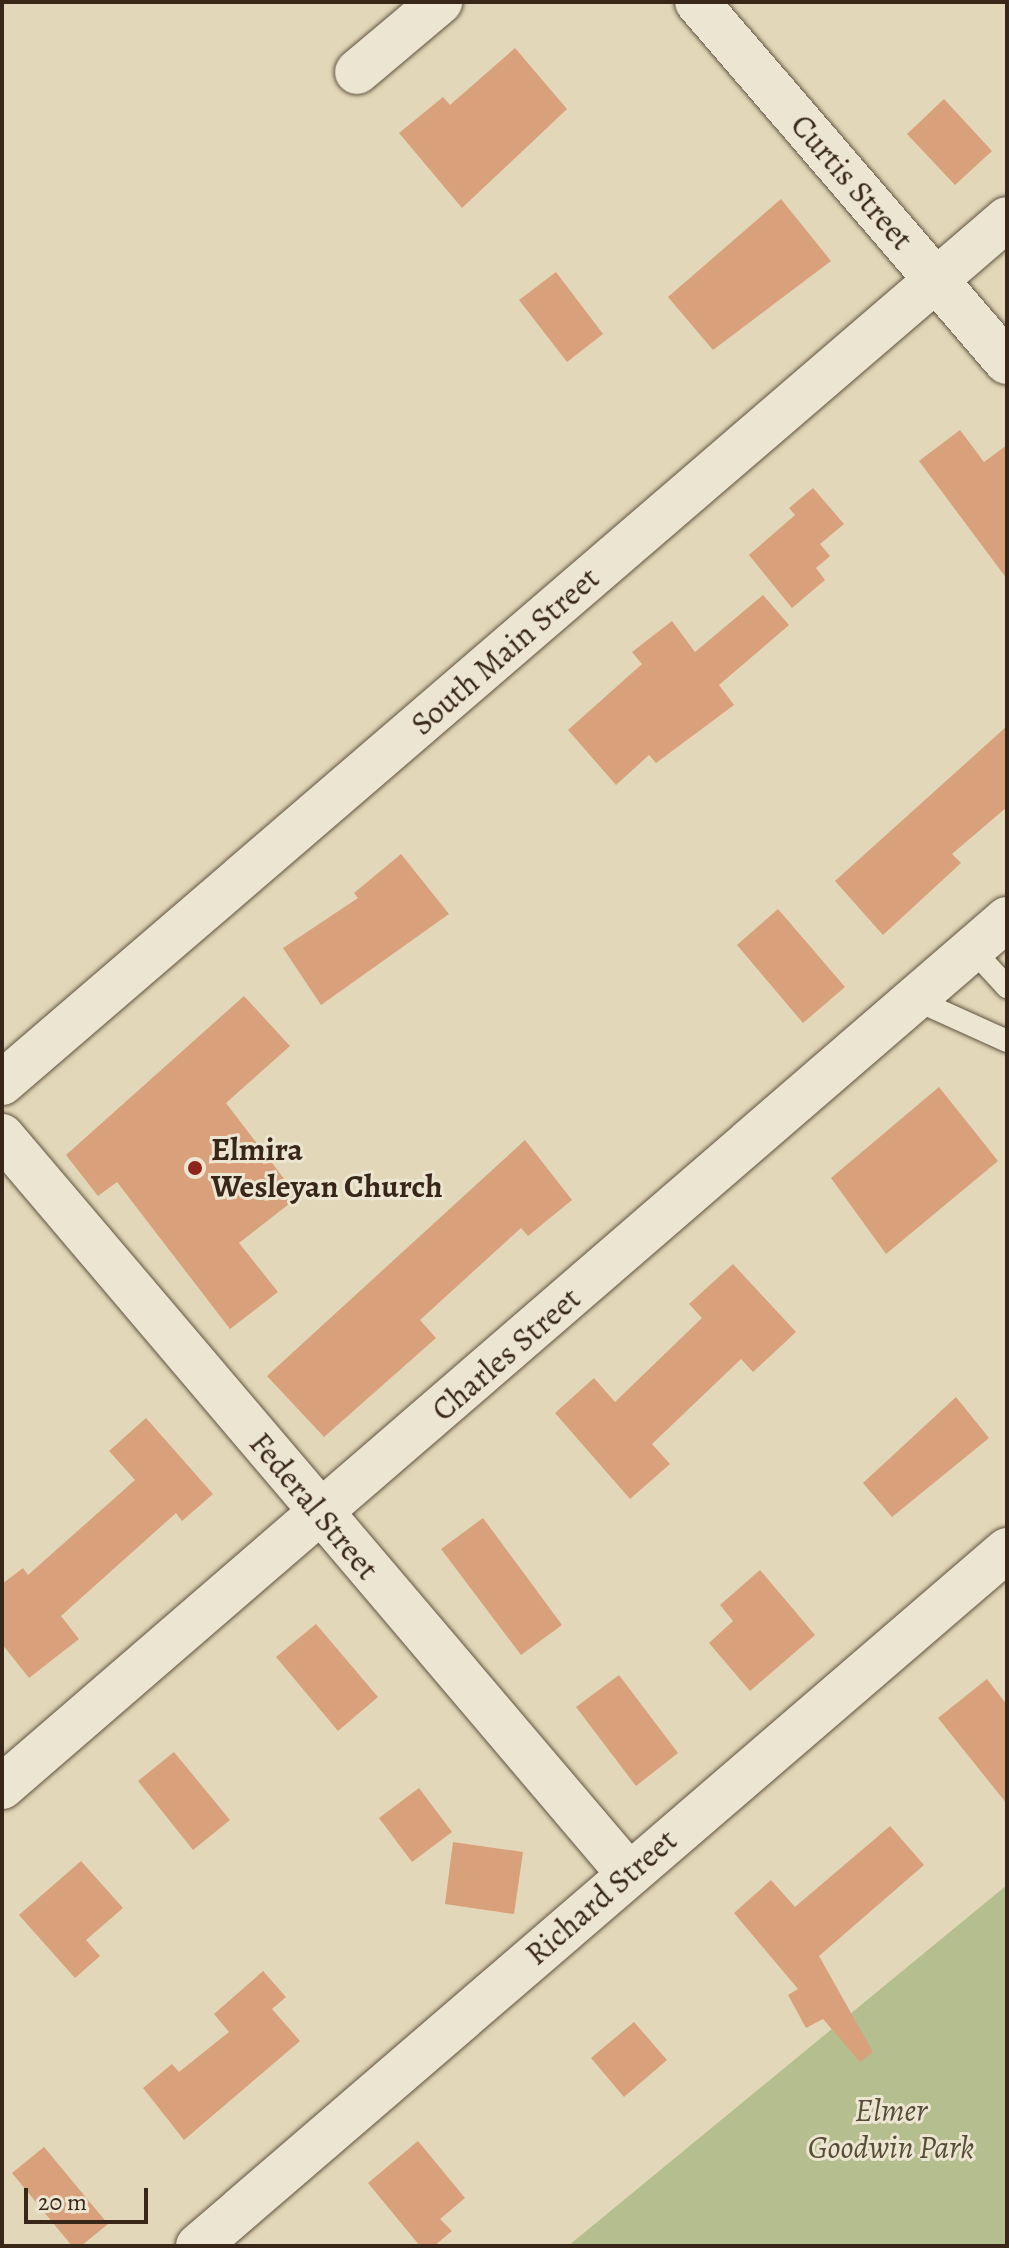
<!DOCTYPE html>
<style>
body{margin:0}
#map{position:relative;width:1009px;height:2248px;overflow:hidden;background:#e2d7b8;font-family:Alegreya,serif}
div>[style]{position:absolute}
.green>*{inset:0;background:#b4be8e}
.building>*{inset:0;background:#d8a17c}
.roads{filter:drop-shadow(0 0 2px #625341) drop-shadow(0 0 2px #625341)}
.service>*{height:22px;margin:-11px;padding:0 11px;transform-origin:11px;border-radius:11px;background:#ece5d1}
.minor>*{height:44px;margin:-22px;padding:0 22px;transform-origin:22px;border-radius:22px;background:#ece5d1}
.tertiary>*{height:44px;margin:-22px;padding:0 22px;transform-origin:22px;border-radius:22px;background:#ece5d1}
.dots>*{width:22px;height:22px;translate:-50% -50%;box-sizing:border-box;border:4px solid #ece5d1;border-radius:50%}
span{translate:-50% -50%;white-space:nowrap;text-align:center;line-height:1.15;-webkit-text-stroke:6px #ece5d1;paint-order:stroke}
.street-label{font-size:32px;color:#382719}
.poi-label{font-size:32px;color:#382719;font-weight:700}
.left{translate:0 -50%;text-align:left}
.park-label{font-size:32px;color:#574d36;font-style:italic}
.frame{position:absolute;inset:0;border:4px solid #382719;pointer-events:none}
.scale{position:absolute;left:24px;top:2188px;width:124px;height:36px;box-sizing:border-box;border:4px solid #382719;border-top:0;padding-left:10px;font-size:24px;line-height:28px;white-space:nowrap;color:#382719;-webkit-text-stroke:6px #ece5d1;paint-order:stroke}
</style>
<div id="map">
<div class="green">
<div style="clip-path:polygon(1007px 1885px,1007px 2246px,568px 2246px)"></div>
</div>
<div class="building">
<div style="clip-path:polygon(515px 48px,567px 109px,462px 208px,399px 133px,443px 97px,450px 105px)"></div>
<div style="clip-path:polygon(944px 99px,992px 151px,955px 185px,907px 134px)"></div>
<div style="clip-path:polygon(781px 199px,831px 261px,713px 350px,668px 297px)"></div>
<div style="clip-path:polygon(556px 272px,603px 334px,567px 362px,519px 300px)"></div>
<div style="clip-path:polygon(960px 430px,984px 462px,1007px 445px,1007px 579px,919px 461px)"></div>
<div style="clip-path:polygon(813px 488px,844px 524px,820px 544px,830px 556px,816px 568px,825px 580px,792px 608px,749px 555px,795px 515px,789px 508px)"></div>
<div style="clip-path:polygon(763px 595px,789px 625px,719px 685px,734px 705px,656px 763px,649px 755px,616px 785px,568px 730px,642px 664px,632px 652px,672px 621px,695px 652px)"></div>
<div style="clip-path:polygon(1007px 726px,1007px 807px,952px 854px,961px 863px,883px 935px,835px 881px)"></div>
<div style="clip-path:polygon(401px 854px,449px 914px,321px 1005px,283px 948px,358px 898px,354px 893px)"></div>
<div style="clip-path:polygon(778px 909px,845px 987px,803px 1023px,737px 945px)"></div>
<div style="clip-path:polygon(244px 996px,290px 1046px,226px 1103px,298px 1197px,239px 1243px,278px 1292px,230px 1329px,117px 1182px,98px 1196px,66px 1155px)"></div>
<div style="clip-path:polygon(939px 1087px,998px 1161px,886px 1254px,831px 1178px)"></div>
<div style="clip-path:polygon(525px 1140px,572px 1200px,528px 1236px,521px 1228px,420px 1320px,436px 1338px,324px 1437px,267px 1376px)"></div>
<div style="clip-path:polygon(733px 1264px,796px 1332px,753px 1372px,741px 1359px,652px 1444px,670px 1464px,630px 1499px,555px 1413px,594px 1378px,615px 1402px,702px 1318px,689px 1304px)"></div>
<div style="clip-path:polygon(956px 1397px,989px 1438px,892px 1517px,863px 1483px)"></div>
<div style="clip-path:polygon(146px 1418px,213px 1494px,182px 1521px,176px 1513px,61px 1616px,79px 1639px,29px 1678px,2px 1644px,2px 1584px,23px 1568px,28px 1575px,135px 1480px,109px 1451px)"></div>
<div style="clip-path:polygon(483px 1518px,562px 1625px,521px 1655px,441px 1549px)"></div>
<div style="clip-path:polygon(760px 1570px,815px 1635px,750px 1691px,709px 1643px,733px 1621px,720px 1605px)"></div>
<div style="clip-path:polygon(316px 1624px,378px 1697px,338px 1731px,276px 1657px)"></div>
<div style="clip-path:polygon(619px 1675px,678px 1753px,636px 1786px,576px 1707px)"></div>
<div style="clip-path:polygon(987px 1679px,1007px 1705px,1007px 1804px,938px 1718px)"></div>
<div style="clip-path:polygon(174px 1752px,230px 1820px,193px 1850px,138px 1781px)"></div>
<div style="clip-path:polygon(419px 1788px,452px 1832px,412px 1862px,379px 1818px)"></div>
<div style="clip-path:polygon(890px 1826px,924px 1865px,819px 1956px,873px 2052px,860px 2062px,823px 2019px,806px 2028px,788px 1995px,798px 1989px,734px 1913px,771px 1880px,795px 1907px)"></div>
<div style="clip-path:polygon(453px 1842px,523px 1852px,514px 1914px,445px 1904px)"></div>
<div style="clip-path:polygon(81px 1861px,123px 1908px,86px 1940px,100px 1956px,75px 1978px,19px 1915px)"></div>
<div style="clip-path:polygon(263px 1971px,286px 1997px,272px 2009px,300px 2041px,184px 2140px,143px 2088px,172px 2064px,179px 2072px,229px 2032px,214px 2014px)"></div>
<div style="clip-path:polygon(634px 2022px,667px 2060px,624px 2097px,591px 2058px)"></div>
<div style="clip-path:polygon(418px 2141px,465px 2198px,440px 2219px,452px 2231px,434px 2246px,420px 2246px,368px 2183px)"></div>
<div style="clip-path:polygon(44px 2147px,108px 2224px,81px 2246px,72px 2246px,12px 2173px)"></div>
</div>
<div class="roads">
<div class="service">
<div style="left:972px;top:949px;width:52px;rotate:47.4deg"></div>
<div style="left:914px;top:999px;width:102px;rotate:24.3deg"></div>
</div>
<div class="minor">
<div style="left:697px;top:2px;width:475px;rotate:49.3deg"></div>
<div style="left:357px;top:72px;width:109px;rotate:-40.1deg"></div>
<div style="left:2px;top:1136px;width:967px;rotate:49.66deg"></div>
<div style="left:2px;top:1787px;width:1328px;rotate:-40.82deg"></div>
<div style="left:198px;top:2246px;width:1067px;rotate:-40.71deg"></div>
</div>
<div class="tertiary">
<div style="left:2px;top:1083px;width:1325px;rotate:-40.69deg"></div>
</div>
</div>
<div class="dots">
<div style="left:195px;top:1168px;background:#8f2418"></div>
</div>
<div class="street-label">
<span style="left:852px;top:182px;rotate:49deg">Curtis Street</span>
<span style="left:505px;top:651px;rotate:-41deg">South Main Street</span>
<span style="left:506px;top:1354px;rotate:-41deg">Charles Street</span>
<span style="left:314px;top:1506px;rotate:50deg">Federal Street</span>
<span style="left:601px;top:1897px;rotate:-41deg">Richard Street</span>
</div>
<div class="poi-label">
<span class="left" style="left:211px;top:1168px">Elmira<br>Wesleyan Church</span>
</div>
<div class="park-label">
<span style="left:891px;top:2129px">Elmer<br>Goodwin Park</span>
</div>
<div class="frame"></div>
<div class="scale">20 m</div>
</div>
